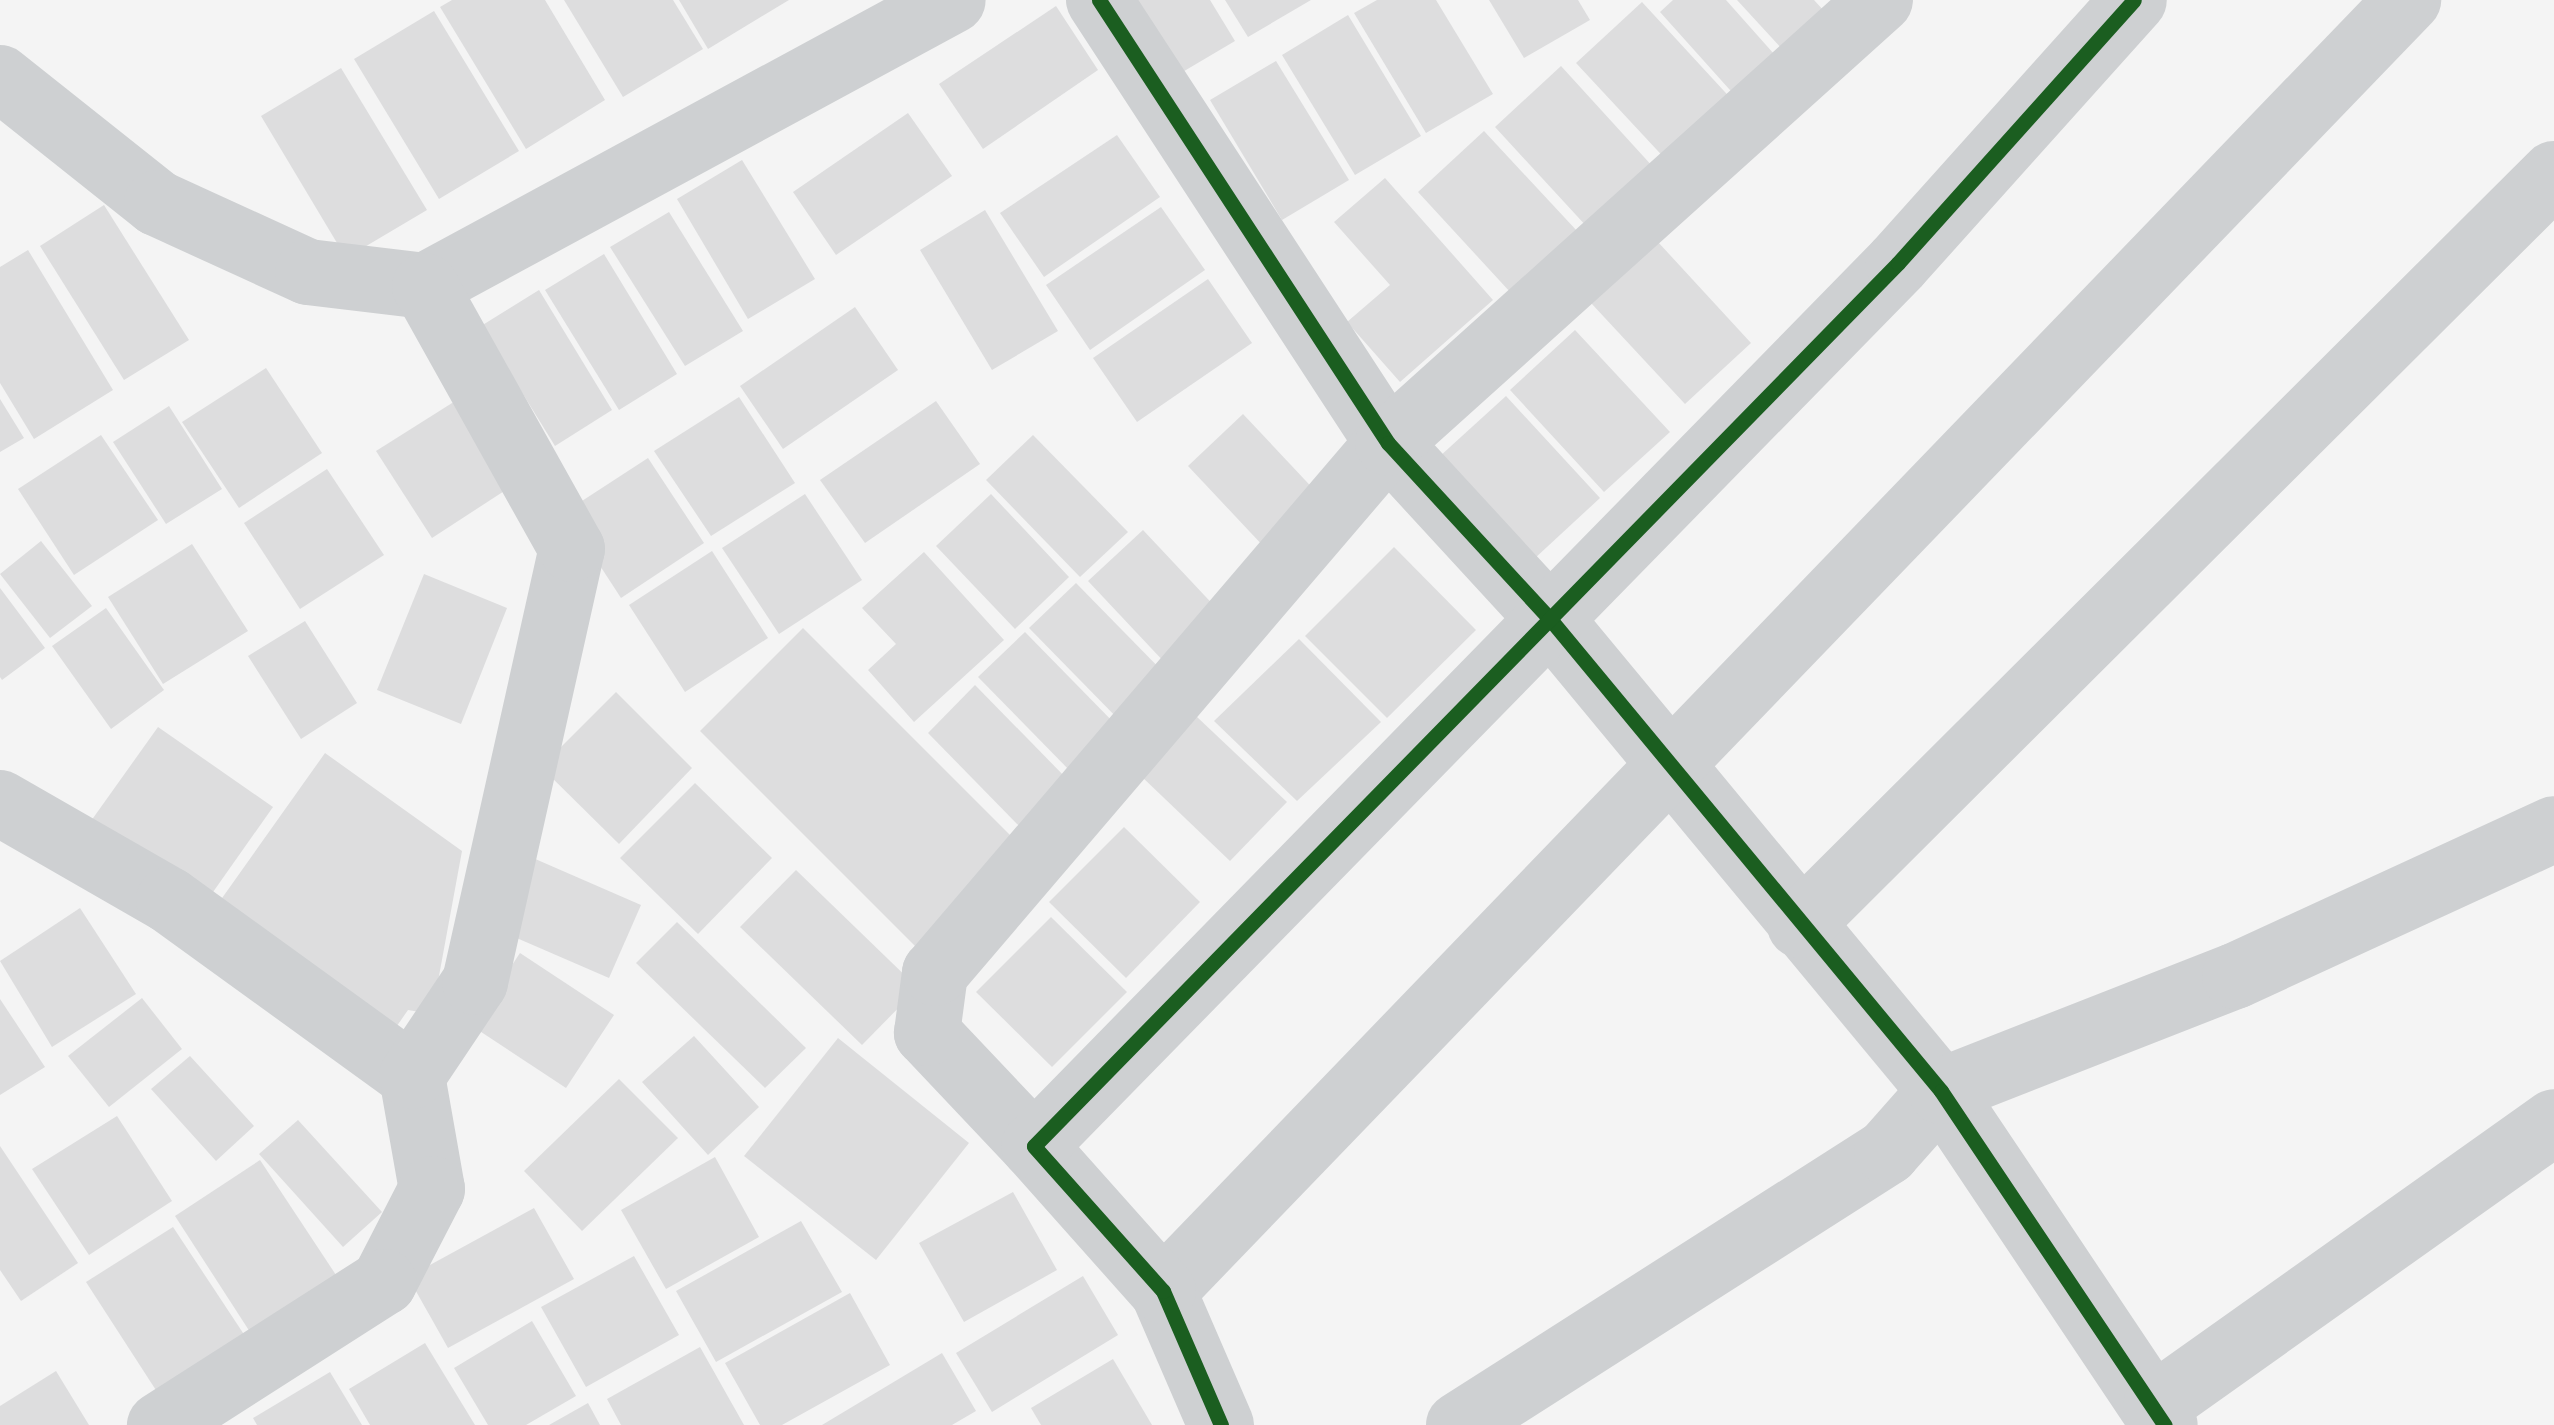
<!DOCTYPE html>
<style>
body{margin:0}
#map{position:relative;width:2554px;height:1425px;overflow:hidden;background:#f4f4f4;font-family:Jost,sans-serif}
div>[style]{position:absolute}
.building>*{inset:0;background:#ddddde}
.minor>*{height:66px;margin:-33px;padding:0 33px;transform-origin:33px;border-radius:33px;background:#ced0d2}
.cycleway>*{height:15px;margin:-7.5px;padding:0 7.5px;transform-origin:7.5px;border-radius:7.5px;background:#1b5e20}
span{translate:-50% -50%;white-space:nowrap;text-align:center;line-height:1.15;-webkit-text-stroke:9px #fff;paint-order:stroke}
</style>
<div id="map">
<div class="building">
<div style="clip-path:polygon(452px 0,545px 0,605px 100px,526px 149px,440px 7px)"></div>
<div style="clip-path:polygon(564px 0,673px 0,703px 49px,623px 97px)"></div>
<div style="clip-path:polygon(679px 0,789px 0,708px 49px)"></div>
<div style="clip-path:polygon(1121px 0,1210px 0,1235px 41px,1169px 80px)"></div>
<div style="clip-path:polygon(1225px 0,1311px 0,1248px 37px)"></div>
<div style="clip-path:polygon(1377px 0,1436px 0,1493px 94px,1426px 133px,1354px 13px)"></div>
<div style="clip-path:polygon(1489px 0,1578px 0,1590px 20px,1524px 58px)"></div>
<div style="clip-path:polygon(1673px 0,1726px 0,1781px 62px,1738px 99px,1660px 12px)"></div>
<div style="clip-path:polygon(1737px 0,1814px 0,1825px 12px,1782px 49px)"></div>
<div style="clip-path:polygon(1642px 2px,1736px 104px,1670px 164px,1576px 63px)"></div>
<div style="clip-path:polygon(1056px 6px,1098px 70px,983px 149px,939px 84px)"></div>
<div style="clip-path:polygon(434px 11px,519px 151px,439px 199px,354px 59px)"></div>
<div style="clip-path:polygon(1348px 15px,1421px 136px,1355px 175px,1282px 55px)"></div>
<div style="clip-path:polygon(1276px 61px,1349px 180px,1282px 220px,1210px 100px)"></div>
<div style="clip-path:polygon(1561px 66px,1654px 168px,1588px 228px,1495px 127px)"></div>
<div style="clip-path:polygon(341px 68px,427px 210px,346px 258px,261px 116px)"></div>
<div style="clip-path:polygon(908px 113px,952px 176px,836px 255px,793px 192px)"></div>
<div style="clip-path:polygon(1484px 131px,1578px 232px,1511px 293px,1418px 192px)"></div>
<div style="clip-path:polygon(1117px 135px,1160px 197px,1044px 277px,1000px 213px)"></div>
<div style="clip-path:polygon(742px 160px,815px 279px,748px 319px,677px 199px)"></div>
<div style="clip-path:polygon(1385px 178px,1493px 300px,1400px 382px,1347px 322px,1390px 285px,1334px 222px)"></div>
<div style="clip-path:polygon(104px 205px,189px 340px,124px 380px,40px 246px)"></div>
<div style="clip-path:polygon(1161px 207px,1205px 270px,1090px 350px,1046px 285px)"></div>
<div style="clip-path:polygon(985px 210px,1058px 331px,992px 370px,920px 250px)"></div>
<div style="clip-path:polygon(669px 212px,743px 331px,685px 366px,610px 247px)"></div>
<div style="clip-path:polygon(1658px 242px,1751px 343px,1685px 404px,1591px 303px)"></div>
<div style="clip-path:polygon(28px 250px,113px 390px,34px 439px,0 383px,0 267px)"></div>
<div style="clip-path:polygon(604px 254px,677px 374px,619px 410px,545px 290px)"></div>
<div style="clip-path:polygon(1208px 279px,1252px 343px,1137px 422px,1093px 358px)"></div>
<div style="clip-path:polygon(539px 290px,612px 410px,555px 446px,481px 326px)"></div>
<div style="clip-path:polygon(855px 307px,898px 370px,783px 449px,740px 386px)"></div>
<div style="clip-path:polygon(1575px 330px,1670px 432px,1604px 492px,1510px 390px)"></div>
<div style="clip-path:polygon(266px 368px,322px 453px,239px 508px,182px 422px)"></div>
<div style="clip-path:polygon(1506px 396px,1600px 498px,1534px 559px,1439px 457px)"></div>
<div style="clip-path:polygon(739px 397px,795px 483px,711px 536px,654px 451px)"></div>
<div style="clip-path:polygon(460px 398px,515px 484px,432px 538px,376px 451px)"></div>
<div style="clip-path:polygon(0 399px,24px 438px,0 452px)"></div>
<div style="clip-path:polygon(936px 401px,980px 464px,865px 543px,820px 480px)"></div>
<div style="clip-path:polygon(169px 406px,222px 489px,166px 524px,113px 442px)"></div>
<div style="clip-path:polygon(1243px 414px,1321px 497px,1266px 549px,1188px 466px)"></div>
<div style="clip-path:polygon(101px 435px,158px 520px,74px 575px,18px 489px)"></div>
<div style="clip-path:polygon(1033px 435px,1128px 532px,1080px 577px,986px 480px)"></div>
<div style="clip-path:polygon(648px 458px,704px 543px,621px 598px,565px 512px)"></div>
<div style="clip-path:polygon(327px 469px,384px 555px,300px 609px,244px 523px)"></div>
<div style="clip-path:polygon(805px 494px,862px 580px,779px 634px,722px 548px)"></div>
<div style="clip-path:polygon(991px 494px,1069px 577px,1015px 629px,936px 546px)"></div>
<div style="clip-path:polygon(1143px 530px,1221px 613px,1167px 665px,1088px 581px)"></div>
<div style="clip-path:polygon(41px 541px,92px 606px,50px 638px,0 574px)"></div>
<div style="clip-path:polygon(192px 544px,248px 631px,163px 684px,108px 597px)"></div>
<div style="clip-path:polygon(1394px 547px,1476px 630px,1387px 718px,1305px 636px)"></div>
<div style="clip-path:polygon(712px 551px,768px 638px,685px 692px,629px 605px)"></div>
<div style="clip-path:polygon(924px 552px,1004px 640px,914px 722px,868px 670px,896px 644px,862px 608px)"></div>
<div style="clip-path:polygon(424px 574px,507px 608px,461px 724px,377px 690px)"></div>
<div style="clip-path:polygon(1076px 583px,1171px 680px,1124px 725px,1029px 628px)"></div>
<div style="clip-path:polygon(0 588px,45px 648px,2px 680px,0 677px)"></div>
<div style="clip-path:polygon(106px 608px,164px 690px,111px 729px,52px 646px)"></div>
<div style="clip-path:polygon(305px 621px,357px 703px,301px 739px,248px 656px)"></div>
<div style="clip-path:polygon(803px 628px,1019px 844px,916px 947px,700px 731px)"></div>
<div style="clip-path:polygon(1025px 632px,1121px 730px,1074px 775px,978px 677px)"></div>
<div style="clip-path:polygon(1299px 639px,1381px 722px,1297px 801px,1214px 721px)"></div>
<div style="clip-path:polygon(975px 685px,1071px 783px,1023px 830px,928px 733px)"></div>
<div style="clip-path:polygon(616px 692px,692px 768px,619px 844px,541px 767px)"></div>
<div style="clip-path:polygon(1196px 716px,1287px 802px,1230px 861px,1141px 776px)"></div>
<div style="clip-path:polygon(158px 727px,273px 807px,206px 902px,91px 821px)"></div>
<div style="clip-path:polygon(325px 753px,462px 851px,432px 1014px,408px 1010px,392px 1033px,215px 908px)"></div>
<div style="clip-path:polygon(695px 783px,772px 858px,698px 934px,620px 858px)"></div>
<div style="clip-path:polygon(1124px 827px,1200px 902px,1126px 978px,1049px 902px)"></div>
<div style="clip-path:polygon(533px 858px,641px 905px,609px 978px,503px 932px)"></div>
<div style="clip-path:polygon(796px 870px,918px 988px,862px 1045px,740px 927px)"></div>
<div style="clip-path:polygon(80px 908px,136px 994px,52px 1047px,0 961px)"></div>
<div style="clip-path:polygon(1051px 917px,1127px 992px,1052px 1067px,976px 992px)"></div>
<div style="clip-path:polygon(677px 922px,806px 1048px,765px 1088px,636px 963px)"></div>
<div style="clip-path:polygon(520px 953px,614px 1015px,566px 1088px,472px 1026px)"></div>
<div style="clip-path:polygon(142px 998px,182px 1049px,109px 1107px,68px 1056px)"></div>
<div style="clip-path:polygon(0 999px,45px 1067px,0 1095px)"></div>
<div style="clip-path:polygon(694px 1036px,759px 1107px,708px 1155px,642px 1082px)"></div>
<div style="clip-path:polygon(838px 1038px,969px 1143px,876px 1260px,744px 1156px)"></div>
<div style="clip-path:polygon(190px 1056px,254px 1126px,216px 1161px,151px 1089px)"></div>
<div style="clip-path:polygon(619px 1079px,678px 1138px,582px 1231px,524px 1171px)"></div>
<div style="clip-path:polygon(117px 1116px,172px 1201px,89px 1255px,32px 1169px)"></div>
<div style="clip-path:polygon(298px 1120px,382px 1212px,343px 1247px,259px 1154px)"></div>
<div style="clip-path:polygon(0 1146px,78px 1263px,21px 1301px,0 1270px)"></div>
<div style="clip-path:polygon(715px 1157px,759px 1237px,666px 1289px,621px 1210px)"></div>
<div style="clip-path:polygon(260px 1160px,336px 1275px,250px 1332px,175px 1216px)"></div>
<div style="clip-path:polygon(1013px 1192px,1057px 1270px,964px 1322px,919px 1243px)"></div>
<div style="clip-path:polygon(534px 1208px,574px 1279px,448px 1348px,408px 1277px)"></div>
<div style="clip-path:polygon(801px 1221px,842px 1292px,716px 1362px,676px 1291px)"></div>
<div style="clip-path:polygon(173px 1227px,249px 1342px,161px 1398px,86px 1282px)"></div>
<div style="clip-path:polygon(634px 1256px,679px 1335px,586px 1387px,541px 1307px)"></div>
<div style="clip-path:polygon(1083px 1276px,1118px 1335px,992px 1412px,956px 1353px)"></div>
<div style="clip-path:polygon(850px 1293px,890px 1365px,782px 1425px,760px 1425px,725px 1363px)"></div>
<div style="clip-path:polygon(532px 1321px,576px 1396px,526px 1425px,488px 1425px,454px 1368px)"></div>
<div style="clip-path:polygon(425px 1343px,475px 1425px,370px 1425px,349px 1389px)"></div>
<div style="clip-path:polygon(700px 1347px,744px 1425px,621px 1425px,607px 1399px)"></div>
<div style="clip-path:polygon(942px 1353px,976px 1411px,952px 1425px,822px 1425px)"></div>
<div style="clip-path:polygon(1113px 1359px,1152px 1425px,1041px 1425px,1031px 1408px)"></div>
<div style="clip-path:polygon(56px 1371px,89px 1425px,0 1425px,0 1406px)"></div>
<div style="clip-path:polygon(330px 1372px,362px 1425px,257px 1425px,253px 1418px)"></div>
<div style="clip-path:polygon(588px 1403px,600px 1425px,549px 1425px)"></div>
</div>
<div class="minor">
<div style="left:1099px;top:0;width:529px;rotate:56.88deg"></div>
<div style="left:1388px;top:443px;width:239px;rotate:47.4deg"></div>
<div style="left:1550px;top:619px;width:613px;rotate:50.36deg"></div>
<div style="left:1941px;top:1091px;width:402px;rotate:56.2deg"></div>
<div style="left:0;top:78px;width:201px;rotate:38.5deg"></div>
<div style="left:157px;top:203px;width:166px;rotate:24.6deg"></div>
<div style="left:308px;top:272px;width:118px;rotate:6.8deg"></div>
<div style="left:425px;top:286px;width:600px;rotate:-28.44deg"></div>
<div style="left:0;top:803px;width:195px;rotate:29.9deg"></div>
<div style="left:169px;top:900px;width:300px;rotate:35.9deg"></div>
<div style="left:412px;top:1076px;width:115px;rotate:80deg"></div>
<div style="left:432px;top:1189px;width:105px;rotate:117.3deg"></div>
<div style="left:384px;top:1282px;width:266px;rotate:147.4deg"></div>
<div style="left:1800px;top:925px;width:1064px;rotate:-44.89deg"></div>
<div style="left:412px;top:1076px;width:113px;rotate:-56.2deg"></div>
<div style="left:475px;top:982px;width:444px;rotate:-77.4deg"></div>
<div style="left:572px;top:549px;width:301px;rotate:-119.2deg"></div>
<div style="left:1034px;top:1146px;width:156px;rotate:-133.4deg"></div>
<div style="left:927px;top:1033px;width:61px;rotate:-82.4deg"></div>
<div style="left:935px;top:973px;width:697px;rotate:-49.48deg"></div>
<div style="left:1388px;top:443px;width:662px;rotate:-42deg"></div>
<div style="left:1163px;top:1291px;width:1794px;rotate:-46.04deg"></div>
<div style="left:2156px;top:1405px;width:488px;rotate:-35.4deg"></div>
<div style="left:1221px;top:1425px;width:146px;rotate:-113.4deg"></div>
<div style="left:1163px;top:1291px;width:194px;rotate:-131.7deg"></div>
<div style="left:1034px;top:1146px;width:1235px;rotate:-45.62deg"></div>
<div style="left:1898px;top:263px;width:353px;rotate:-48.1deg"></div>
<div style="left:1459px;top:1425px;width:508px;rotate:-32.53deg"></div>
<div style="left:1887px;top:1152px;width:81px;rotate:-48.5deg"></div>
<div style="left:1941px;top:1091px;width:316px;rotate:-21.4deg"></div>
<div style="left:2235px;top:976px;width:351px;rotate:-24.7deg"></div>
</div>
<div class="cycleway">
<div style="left:1099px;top:0;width:529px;rotate:56.88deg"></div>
<div style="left:1388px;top:443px;width:239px;rotate:47.4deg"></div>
<div style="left:1550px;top:619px;width:613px;rotate:50.36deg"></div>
<div style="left:1941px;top:1091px;width:402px;rotate:56.2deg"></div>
<div style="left:1221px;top:1425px;width:146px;rotate:-113.4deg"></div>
<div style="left:1163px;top:1291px;width:194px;rotate:-131.7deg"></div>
<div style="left:1034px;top:1146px;width:1235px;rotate:-45.62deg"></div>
<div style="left:1898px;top:263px;width:353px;rotate:-48.1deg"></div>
</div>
</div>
